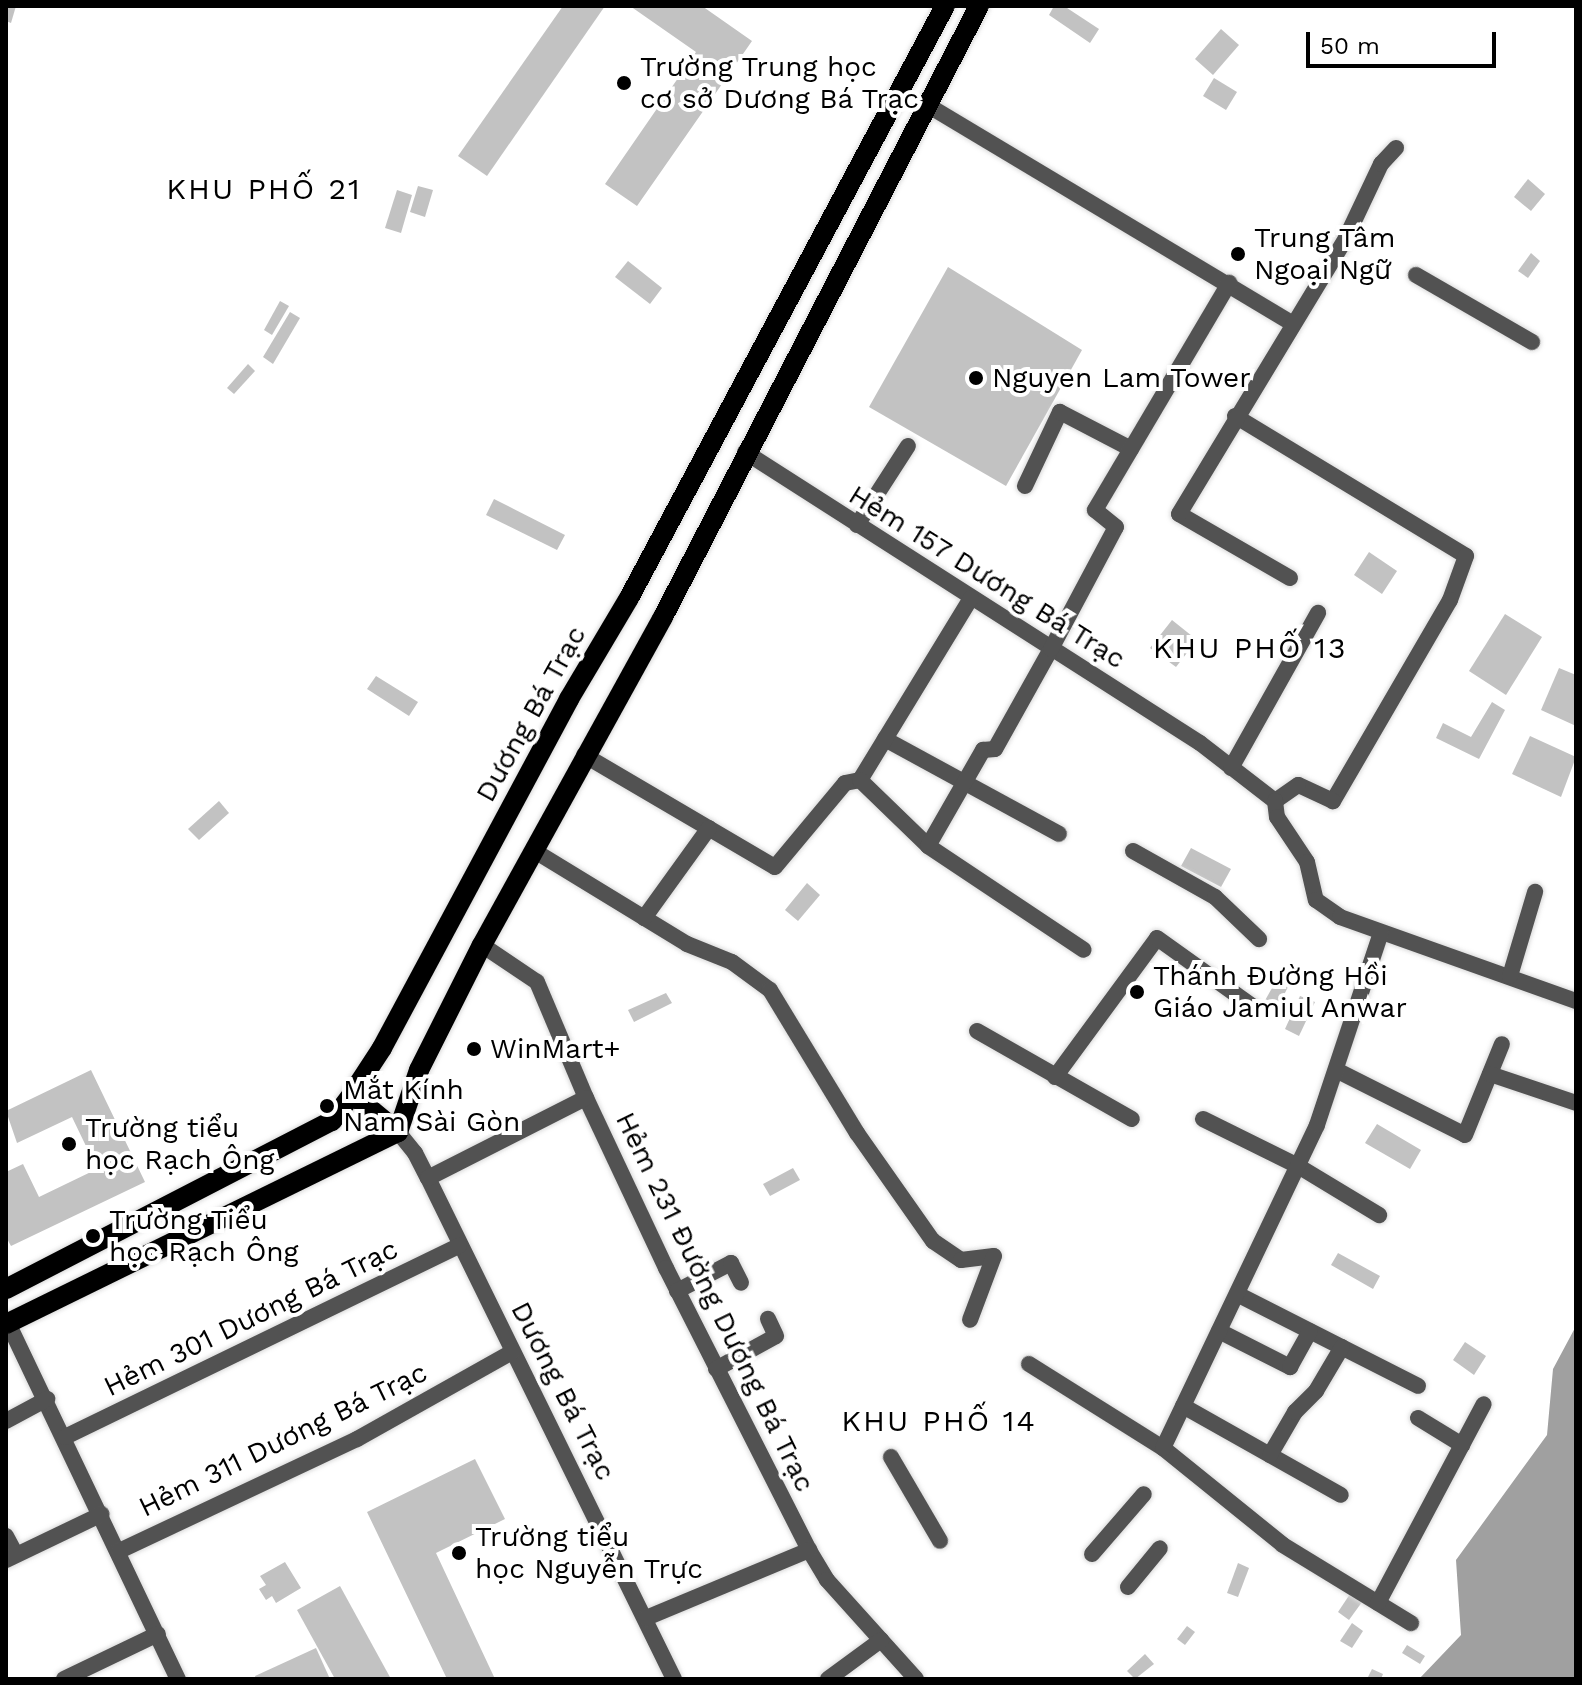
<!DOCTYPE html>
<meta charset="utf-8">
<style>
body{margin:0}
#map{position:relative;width:1582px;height:1685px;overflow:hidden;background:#fff;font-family:"Work Sans",sans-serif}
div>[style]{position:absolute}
.water>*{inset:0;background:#a0a0a0}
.building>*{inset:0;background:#c2c2c2}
.roads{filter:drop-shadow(0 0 2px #dbdbdb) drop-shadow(0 0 2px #dbdbdb)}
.minor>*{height:16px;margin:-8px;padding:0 8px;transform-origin:8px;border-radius:8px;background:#525252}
.primary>*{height:20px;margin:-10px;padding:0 10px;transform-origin:10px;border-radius:10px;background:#000}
.dots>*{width:22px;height:22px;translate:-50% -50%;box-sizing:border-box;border:4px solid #fff;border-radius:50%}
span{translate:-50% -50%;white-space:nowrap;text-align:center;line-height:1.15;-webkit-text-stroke:8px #fff;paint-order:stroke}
.poi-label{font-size:28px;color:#000}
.left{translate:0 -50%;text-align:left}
.street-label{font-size:28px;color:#000}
.neighbourhood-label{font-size:30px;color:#000;letter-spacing:2px}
.frame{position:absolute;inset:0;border:8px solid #000;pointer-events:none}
.scale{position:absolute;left:1306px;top:32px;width:190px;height:36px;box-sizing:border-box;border:4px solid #000;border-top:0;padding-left:10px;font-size:24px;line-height:28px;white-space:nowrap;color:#000;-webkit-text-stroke:6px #fff;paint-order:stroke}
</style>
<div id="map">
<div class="water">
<div style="clip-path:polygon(1576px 1326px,1576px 1679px,1419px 1679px,1461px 1635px,1456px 1560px,1547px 1435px,1553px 1369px)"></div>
</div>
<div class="building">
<div style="clip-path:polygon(6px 6px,16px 6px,11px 23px,6px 21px)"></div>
<div style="clip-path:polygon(563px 6px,605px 6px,487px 176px,458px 156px)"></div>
<div style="clip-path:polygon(630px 6px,702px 6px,752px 41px,637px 206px,605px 184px,696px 52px)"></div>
<div style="clip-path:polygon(1054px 6px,1064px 6px,1099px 29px,1090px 43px,1049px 15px)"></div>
<div style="clip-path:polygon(1221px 29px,1239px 45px,1213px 75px,1195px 59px)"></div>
<div style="clip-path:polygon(1214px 78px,1237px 92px,1226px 110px,1203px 96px)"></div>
<div style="clip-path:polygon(1528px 179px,1545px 194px,1531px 211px,1514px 197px)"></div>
<div style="clip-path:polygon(418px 186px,433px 190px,425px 217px,410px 212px)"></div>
<div style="clip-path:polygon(397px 190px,412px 195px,401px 233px,385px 228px)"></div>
<div style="clip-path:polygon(1531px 253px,1540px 261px,1528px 278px,1518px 271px)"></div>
<div style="clip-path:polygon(628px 261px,662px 288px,650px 304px,615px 277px)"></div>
<div style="clip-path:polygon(948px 267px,1082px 350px,1006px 486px,869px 407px)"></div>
<div style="clip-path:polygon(280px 301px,289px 306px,272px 335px,264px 330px)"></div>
<div style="clip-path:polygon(290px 312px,300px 318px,273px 364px,263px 357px)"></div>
<div style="clip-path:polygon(248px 364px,255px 371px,234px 394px,227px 388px)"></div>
<div style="clip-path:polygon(494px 499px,565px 535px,557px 550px,486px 515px)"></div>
<div style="clip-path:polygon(1369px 552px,1397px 571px,1382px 594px,1354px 575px)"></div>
<div style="clip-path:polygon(1505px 614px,1542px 637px,1506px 695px,1469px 671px)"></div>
<div style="clip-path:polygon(1172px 620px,1197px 640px,1176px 667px,1150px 648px)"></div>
<div style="clip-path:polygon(1559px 668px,1576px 675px,1576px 726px,1541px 710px)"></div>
<div style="clip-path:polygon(376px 676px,418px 702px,409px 716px,367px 689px)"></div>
<div style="clip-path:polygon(1492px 702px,1505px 710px,1479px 759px,1436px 738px,1443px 723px,1471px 737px)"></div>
<div style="clip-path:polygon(1530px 736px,1576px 757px,1561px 797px,1512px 774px)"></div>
<div style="clip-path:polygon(219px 801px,229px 813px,199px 840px,188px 829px)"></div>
<div style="clip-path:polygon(1191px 848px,1231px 869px,1221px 887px,1181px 866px)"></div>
<div style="clip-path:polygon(807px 883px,820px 895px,798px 921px,785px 910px)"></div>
<div style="clip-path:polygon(1276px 981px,1288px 987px,1271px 1020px,1258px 1013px)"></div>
<div style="clip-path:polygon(666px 993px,672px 1003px,634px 1022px,628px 1010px)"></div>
<div style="clip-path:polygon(1300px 996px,1315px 1002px,1299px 1036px,1285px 1029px)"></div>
<div style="clip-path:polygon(91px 1070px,145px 1182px,11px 1246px,6px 1237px,6px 1172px,23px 1164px,39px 1197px,97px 1169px,72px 1117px,17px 1143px,6px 1111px)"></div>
<div style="clip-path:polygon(1377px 1124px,1421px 1150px,1410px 1169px,1365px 1143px)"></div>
<div style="clip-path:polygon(793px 1168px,800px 1180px,770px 1196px,763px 1184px)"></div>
<div style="clip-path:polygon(1338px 1253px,1380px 1276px,1373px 1289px,1331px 1265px)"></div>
<div style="clip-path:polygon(1465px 1342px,1486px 1356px,1474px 1375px,1453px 1360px)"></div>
<div style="clip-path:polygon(475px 1459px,505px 1519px,436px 1553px,495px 1679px,447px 1679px,367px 1512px)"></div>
<div style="clip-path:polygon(285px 1562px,301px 1588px,276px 1603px,272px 1596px,266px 1600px,259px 1589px,266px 1585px,260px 1576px)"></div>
<div style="clip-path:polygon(1238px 1563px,1249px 1568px,1238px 1597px,1227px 1593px)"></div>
<div style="clip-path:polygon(340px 1586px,391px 1679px,335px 1679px,297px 1610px)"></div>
<div style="clip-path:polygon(1350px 1594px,1362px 1602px,1349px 1620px,1338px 1612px)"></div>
<div style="clip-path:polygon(1352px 1623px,1363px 1631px,1352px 1648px,1340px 1641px)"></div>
<div style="clip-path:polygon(1187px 1626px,1195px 1632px,1185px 1645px,1177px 1639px)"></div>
<div style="clip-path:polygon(1407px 1645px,1425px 1656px,1420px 1664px,1402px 1653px)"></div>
<div style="clip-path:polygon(316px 1648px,330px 1679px,256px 1679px,255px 1676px)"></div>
<div style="clip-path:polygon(1145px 1654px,1154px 1664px,1135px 1679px,1127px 1671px)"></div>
<div style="clip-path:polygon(1372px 1669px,1383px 1674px,1381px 1679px,1367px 1679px)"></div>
</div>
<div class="roads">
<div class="minor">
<div style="left:929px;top:106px;width:423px;rotate:30.9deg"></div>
<div style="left:1416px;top:275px;width:134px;rotate:30deg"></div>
<div style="left:1235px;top:416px;width:270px;rotate:31.2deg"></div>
<div style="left:1466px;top:556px;width:47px;rotate:110deg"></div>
<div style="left:1450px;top:600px;width:233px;rotate:120.2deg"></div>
<div style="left:1333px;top:801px;width:38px;rotate:-155deg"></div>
<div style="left:1298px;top:785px;width:28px;rotate:145deg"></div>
<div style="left:745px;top:452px;width:540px;rotate:32.6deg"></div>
<div style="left:1200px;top:743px;width:95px;rotate:37.7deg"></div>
<div style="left:1275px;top:801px;width:16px;rotate:83deg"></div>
<div style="left:1277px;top:817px;width:54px;rotate:56.3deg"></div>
<div style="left:1307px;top:862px;width:39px;rotate:77deg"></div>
<div style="left:1316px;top:900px;width:29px;rotate:35deg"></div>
<div style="left:1340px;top:917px;width:251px;rotate:19.6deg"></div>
<div style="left:1025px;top:486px;width:82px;rotate:-64.7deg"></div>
<div style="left:1060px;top:412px;width:80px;rotate:27.5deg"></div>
<div style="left:857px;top:525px;width:94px;rotate:-57.2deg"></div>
<div style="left:1290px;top:578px;width:128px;rotate:-150deg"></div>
<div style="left:1179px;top:514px;width:323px;rotate:-58.8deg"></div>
<div style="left:1346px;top:238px;width:82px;rotate:-64.7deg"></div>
<div style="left:1381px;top:164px;width:22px;rotate:-47deg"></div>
<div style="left:885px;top:739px;width:198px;rotate:28.6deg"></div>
<div style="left:584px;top:755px;width:221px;rotate:30.4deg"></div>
<div style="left:775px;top:867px;width:109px;rotate:-50.2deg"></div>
<div style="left:845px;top:783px;width:15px;rotate:-11deg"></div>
<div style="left:860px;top:780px;width:213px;rotate:-58.6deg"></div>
<div style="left:1231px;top:768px;width:178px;rotate:-60.7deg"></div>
<div style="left:860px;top:780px;width:95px;rotate:44.1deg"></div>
<div style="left:928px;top:846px;width:187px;rotate:33.7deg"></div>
<div style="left:928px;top:846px;width:111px;rotate:-60.2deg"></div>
<div style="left:983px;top:750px;width:12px;rotate:-5deg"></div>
<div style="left:995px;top:749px;width:115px;rotate:-60.8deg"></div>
<div style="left:1051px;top:649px;width:138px;rotate:-62deg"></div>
<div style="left:1116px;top:527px;width:27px;rotate:-141deg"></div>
<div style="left:1095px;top:510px;width:264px;rotate:-59.4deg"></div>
<div style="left:533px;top:850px;width:180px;rotate:31.4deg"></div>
<div style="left:687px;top:944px;width:48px;rotate:21.8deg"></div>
<div style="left:732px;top:962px;width:47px;rotate:36.4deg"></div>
<div style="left:770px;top:990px;width:167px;rotate:58.7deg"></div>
<div style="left:857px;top:1133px;width:132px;rotate:54.9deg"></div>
<div style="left:933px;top:1241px;width:34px;rotate:34deg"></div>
<div style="left:961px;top:1260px;width:33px;rotate:-7deg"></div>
<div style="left:994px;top:1256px;width:68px;rotate:110.6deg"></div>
<div style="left:1133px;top:851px;width:94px;rotate:29.3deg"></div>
<div style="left:1215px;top:897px;width:61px;rotate:43.7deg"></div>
<div style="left:644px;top:918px;width:111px;rotate:-54.2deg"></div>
<div style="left:482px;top:945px;width:66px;rotate:33.9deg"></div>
<div style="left:537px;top:982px;width:126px;rotate:67.1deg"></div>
<div style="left:586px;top:1098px;width:188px;rotate:64.8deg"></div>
<div style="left:666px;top:1268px;width:316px;rotate:63.1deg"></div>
<div style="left:809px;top:1550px;width:35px;rotate:59deg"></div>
<div style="left:827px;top:1580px;width:133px;rotate:48deg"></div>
<div style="left:1510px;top:976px;width:88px;rotate:-73.4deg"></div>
<div style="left:977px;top:1031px;width:178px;rotate:29.6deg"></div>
<div style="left:1336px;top:1070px;width:144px;rotate:26.7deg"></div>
<div style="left:1465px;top:1135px;width:98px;rotate:-67.9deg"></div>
<div style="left:1490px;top:1074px;width:91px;rotate:18.6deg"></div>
<div style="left:1055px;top:1077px;width:172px;rotate:-53.7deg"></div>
<div style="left:1157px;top:938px;width:117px;rotate:35.6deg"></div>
<div style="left:1203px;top:1119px;width:106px;rotate:26.3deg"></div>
<div style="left:1298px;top:1166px;width:95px;rotate:31.2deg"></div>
<div style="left:398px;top:1132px;width:27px;rotate:51deg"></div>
<div style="left:415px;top:1153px;width:28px;rotate:63deg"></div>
<div style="left:428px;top:1178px;width:558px;rotate:63.85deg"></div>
<div style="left:428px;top:1178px;width:177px;rotate:-26.9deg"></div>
<div style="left:677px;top:1291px;width:61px;rotate:-27.4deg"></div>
<div style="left:731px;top:1263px;width:22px;rotate:63deg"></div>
<div style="left:1237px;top:1294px;width:203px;rotate:26.9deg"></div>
<div style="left:8px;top:1323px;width:395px;rotate:64.5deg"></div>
<div style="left:1219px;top:1331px;width:80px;rotate:26.9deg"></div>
<div style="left:1290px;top:1367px;width:41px;rotate:-60.9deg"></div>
<div style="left:1029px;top:1364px;width:158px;rotate:32.1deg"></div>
<div style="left:1163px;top:1448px;width:154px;rotate:38.9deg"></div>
<div style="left:1283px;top:1545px;width:150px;rotate:31.4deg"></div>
<div style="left:716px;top:1369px;width:68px;rotate:-28.8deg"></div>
<div style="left:776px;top:1336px;width:19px;rotate:-115deg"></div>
<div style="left:1183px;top:1406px;width:181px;rotate:29.4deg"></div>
<div style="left:1418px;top:1418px;width:52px;rotate:31.5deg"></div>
<div style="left:6px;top:1421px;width:47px;rotate:-28.2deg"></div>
<div style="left:65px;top:1437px;width:438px;rotate:-25.9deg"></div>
<div style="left:1163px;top:1448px;width:358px;rotate:-64.5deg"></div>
<div style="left:1317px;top:1125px;width:202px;rotate:-71.6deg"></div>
<div style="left:1270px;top:1455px;width:50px;rotate:-59.8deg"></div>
<div style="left:1295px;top:1412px;width:30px;rotate:-45deg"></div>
<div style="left:1316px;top:1391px;width:51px;rotate:-59.4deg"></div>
<div style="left:891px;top:1457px;width:97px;rotate:59.7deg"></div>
<div style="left:6px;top:1536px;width:21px;rotate:62deg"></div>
<div style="left:119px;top:1551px;width:263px;rotate:-25.2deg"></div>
<div style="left:357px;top:1439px;width:178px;rotate:-29.3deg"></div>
<div style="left:1092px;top:1554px;width:79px;rotate:-49.1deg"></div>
<div style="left:6px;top:1560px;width:106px;rotate:-25.6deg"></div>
<div style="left:1128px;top:1587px;width:50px;rotate:-50.6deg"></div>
<div style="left:1378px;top:1603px;width:225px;rotate:-62deg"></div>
<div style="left:646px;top:1618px;width:177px;rotate:-22.6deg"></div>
<div style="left:64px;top:1679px;width:104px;rotate:-25.6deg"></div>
<div style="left:828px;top:1679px;width:66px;rotate:-36.3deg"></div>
</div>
<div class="primary">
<div style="left:352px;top:1094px;width:60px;rotate:39.6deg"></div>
<div style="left:6px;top:1289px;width:367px;rotate:-27.3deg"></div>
<div style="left:332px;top:1121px;width:34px;rotate:-53deg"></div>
<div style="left:352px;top:1094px;width:55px;rotate:-56.9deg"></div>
<div style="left:382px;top:1048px;width:396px;rotate:-61.8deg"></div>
<div style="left:569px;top:699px;width:117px;rotate:-59.3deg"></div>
<div style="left:629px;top:598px;width:671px;rotate:-61.91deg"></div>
<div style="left:6px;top:1324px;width:436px;rotate:-26.1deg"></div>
<div style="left:398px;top:1132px;width:65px;rotate:-71.3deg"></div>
<div style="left:419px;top:1070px;width:140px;rotate:-63.3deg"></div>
<div style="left:482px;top:945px;width:375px;rotate:-61.1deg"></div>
<div style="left:663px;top:617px;width:688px;rotate:-62.65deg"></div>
</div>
</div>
<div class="dots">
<div style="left:624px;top:83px;background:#000"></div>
<div style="left:1238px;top:254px;background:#000"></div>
<div style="left:976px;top:378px;background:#000"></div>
<div style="left:1137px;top:992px;background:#000"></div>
<div style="left:474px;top:1049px;background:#000"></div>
<div style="left:327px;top:1106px;background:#000"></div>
<div style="left:69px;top:1144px;background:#000"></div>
<div style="left:93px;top:1236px;background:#000"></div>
<div style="left:459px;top:1553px;background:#000"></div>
</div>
<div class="poi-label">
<span class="left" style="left:640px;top:83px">Trường Trung học<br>cơ sở Dương Bá Trạc</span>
<span class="left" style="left:1254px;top:254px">Trung Tâm<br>Ngoại Ngữ</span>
<span class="left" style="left:992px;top:378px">Nguyen Lam Tower</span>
<span class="left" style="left:1153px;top:992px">Thánh Đường Hồi<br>Giáo Jamiul Anwar</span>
<span class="left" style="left:490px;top:1049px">WinMart+</span>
<span class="left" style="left:343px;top:1106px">Mắt Kính<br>Nam Sài Gòn</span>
<span class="left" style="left:85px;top:1144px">Trường tiểu<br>học Rạch Ông</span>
<span class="left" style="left:109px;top:1236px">Trường Tiểu<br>học Rạch Ông</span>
<span class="left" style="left:475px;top:1553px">Trường tiểu<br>học Nguyễn Trực</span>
</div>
<div class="street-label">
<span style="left:987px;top:577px;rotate:32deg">Hẻm 157 Dương Bá Trạc</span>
<span style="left:531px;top:714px;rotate:-61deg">Dương Bá Trạc</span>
<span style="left:715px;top:1302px;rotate:64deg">Hẻm 231 Đường Dương Bá Trạc</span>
<span style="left:251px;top:1318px;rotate:-26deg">Hẻm 301 Dương Bá Trạc</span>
<span style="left:563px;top:1391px;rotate:63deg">Dương Bá Trạc</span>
<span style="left:283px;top:1440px;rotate:-26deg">Hẻm 311 Dương Bá Trạc</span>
</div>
<div class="neighbourhood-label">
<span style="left:264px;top:189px">KHU PHỐ 21</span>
<span style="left:1250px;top:648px">KHU PHỐ 13</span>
<span style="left:939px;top:1421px">KHU PHỐ 14</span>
</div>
<div class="frame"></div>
<div class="scale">50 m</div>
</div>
